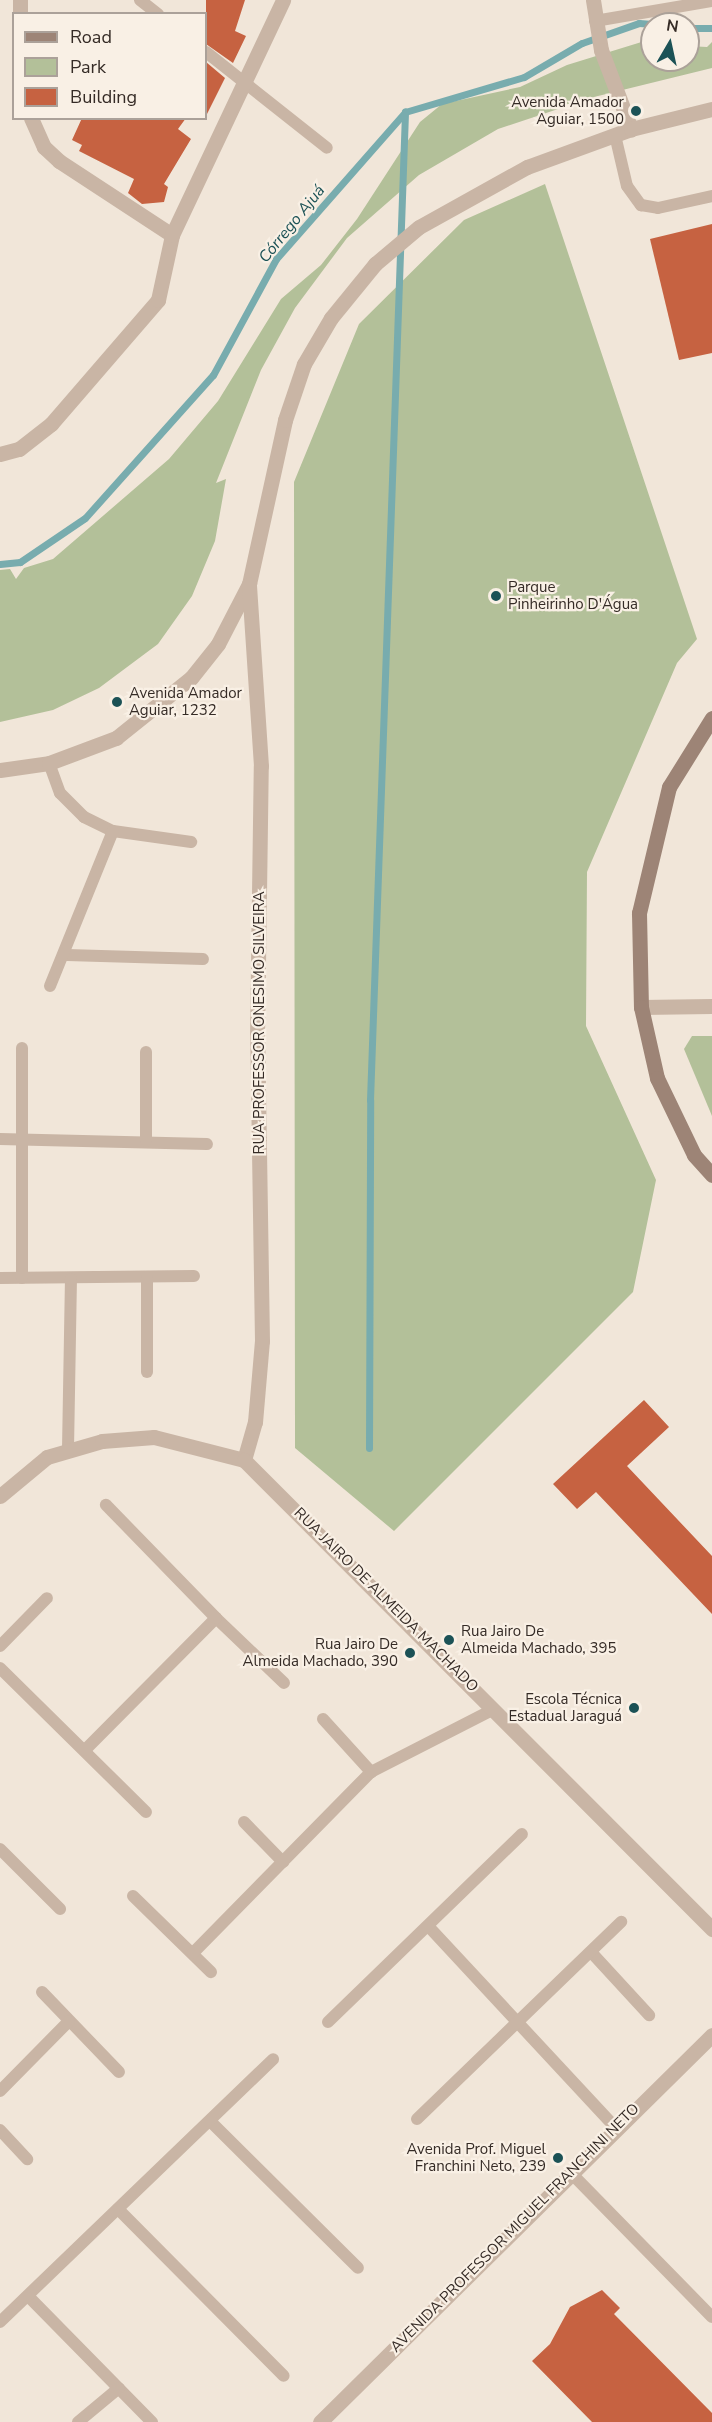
<!DOCTYPE html>
<meta charset="utf-8">
<style>
body{margin:0}
#map{position:relative;width:712px;height:2422px;overflow:hidden;background:#f1e6d9;font-family:"Nunito Sans",sans-serif}
div>[style]{position:absolute}
.green>*{inset:0;background:#b3c099}
.stream>*{height:7px;margin:-3.5px;padding:0 3.5px;transform-origin:3.5px;border-radius:3.5px;background:#78acae}
.building>*{inset:0;background:#c66241}
.lane>*{height:12px;margin:-6px;padding:0 6px;transform-origin:6px;border-radius:6px;background:#c9b5a5}
.street>*{height:15px;margin:-7.5px;padding:0 7.5px;transform-origin:7.5px;border-radius:7.5px;background:#c9b5a5}
.secondary>*{height:15px;margin:-7.5px;padding:0 7.5px;transform-origin:7.5px;border-radius:7.5px;background:#9d8476}
.dots>*{width:16px;height:16px;translate:-50% -50%;box-sizing:border-box;border:3px solid #f9f0e5;border-radius:50%}
span{translate:-50% -50%;white-space:nowrap;text-align:center;line-height:1.15;-webkit-text-stroke:4.5px #f9f0e5;paint-order:stroke}
.poi-label{font-size:15px;color:#352b26}
.right{translate:-100% -50%;text-align:right}
.left{translate:0 -50%;text-align:left}
.street-label{font-size:15px;color:#352b26}
.water-label{font-size:16px;color:#1c5256;font-style:italic}
.legend{position:absolute;left:12px;top:12px;width:195px;height:108px;box-sizing:border-box;background:#f9f0e5;border:2px solid #aba199;margin:0;padding:8px 10px;list-style:none;font-size:18px;color:#352b26}
.legend li{display:flex;align-items:center;gap:12px;height:30px}
.legend b{width:30px;border:2px solid #aba199}
.north{position:absolute;left:640px;top:12px;width:60px;height:60px;box-sizing:border-box;background:#f9f0e5;border:2px solid #aba199;border-radius:50%;rotate:9deg;font-size:16px;font-weight:700;line-height:24px;text-align:center;color:#352b26}
.north::after{content:'';display:block;margin:auto;width:21px;height:27px;background:#1c5256;clip-path:polygon(50% 0,100% 100%,50% 72%,0 100%)}
</style>
<div id="map">
<div class="green">
<div style="clip-path:polygon(648px 40px,652px 60px,688px 60px,688px 46px,707px 47px,712px 42px,712px 68px,594px 97px,498px 129px,419px 175px,347px 238px,295px 308px,261px 370px,216px 483px,226px 479px,215px 541px,192px 596px,158px 644px,99px 688px,53px 710px,0 722px,0 570px,10px 569px,16px 579px,24px 568px,53px 559px,169px 459px,218px 401px,281px 299px,321px 265px,357px 219px,420px 122px,442px 104px,520px 87px,567px 65px)"></div>
<div style="clip-path:polygon(545px 184px,697px 639px,677px 663px,587px 872px,586px 1026px,656px 1180px,633px 1292px,394px 1531px,295px 1448px,294px 482px,359px 324px,464px 220px)"></div>
<div style="clip-path:polygon(692px 1036px,712px 1036px,712px 1116px,684px 1049px)"></div>
</div>
<div class="stream">
<div style="left:688px;top:28px;width:24px"></div>
<div style="left:0;top:564px;width:20px;rotate:-6deg"></div>
<div style="left:20px;top:562px;width:78px;rotate:-34.1deg"></div>
<div style="left:85px;top:518px;width:192px;rotate:-48.2deg"></div>
<div style="left:213px;top:375px;width:132px;rotate:-61.5deg"></div>
<div style="left:276px;top:259px;width:196px;rotate:-48.7deg"></div>
<div style="left:405px;top:112px;width:124px;rotate:-16.4deg"></div>
<div style="left:524px;top:77px;width:67px;rotate:-30.4deg"></div>
<div style="left:582px;top:43px;width:60px;rotate:-19.3deg"></div>
<div style="left:639px;top:23px;width:13px;rotate:4deg"></div>
<div style="left:369px;top:1448px;width:348px;rotate:-89.8deg"></div>
<div style="left:370px;top:1100px;width:989px;rotate:-87.97deg"></div>
</div>
<div class="building">
<div style="clip-path:polygon(206px 0,245px 0,235px 31px,246px 36px,233px 63px,206px 44px)"></div>
<div style="clip-path:polygon(206px 62px,225px 78px,206px 116px)"></div>
<div style="clip-path:polygon(82px 118px,186px 118px,178px 129px,191px 139px,164px 184px,168px 187px,164px 202px,142px 204px,128px 193px,134px 179px,79px 151px,82px 145px,72px 140px)"></div>
<div style="clip-path:polygon(712px 224px,712px 353px,679px 360px,650px 239px)"></div>
<div style="clip-path:polygon(644px 1400px,669px 1427px,627px 1466px,712px 1556px,712px 1614px,596px 1492px,577px 1509px,553px 1484px)"></div>
<div style="clip-path:polygon(602px 2290px,620px 2308px,614px 2314px,712px 2413px,712px 2422px,592px 2422px,532px 2361px,550px 2344px,570px 2307px)"></div>
</div>
<div class="lane">
<div style="left:140px;top:0;width:23px;rotate:38deg"></div>
<div style="left:595px;top:21px;width:119px;rotate:-9.7deg"></div>
<div style="left:206px;top:52px;width:154px;rotate:38.4deg"></div>
<div style="left:615px;top:135px;width:52px;rotate:76.8deg"></div>
<div style="left:627px;top:186px;width:24px;rotate:54deg"></div>
<div style="left:641px;top:205px;width:17px;rotate:10deg"></div>
<div style="left:658px;top:208px;width:55px;rotate:-12.5deg"></div>
<div style="left:49px;top:763px;width:32px;rotate:70deg"></div>
<div style="left:60px;top:793px;width:34px;rotate:45deg"></div>
<div style="left:84px;top:817px;width:32px;rotate:26deg"></div>
<div style="left:113px;top:831px;width:79px;rotate:8deg"></div>
<div style="left:67px;top:955px;width:136px;rotate:1.7deg"></div>
<div style="left:50px;top:986px;width:167px;rotate:-67.9deg"></div>
<div style="left:0;top:1139px;width:207px;rotate:1.4deg"></div>
<div style="left:146px;top:1141px;width:89px;rotate:-90deg"></div>
<div style="left:0;top:1278px;width:194px;rotate:-0.6deg"></div>
<div style="left:22px;top:1278px;width:230px;rotate:-90deg"></div>
<div style="left:147px;top:1372px;width:94px;rotate:-90deg"></div>
<div style="left:68px;top:1449px;width:170px;rotate:-89deg"></div>
<div style="left:216px;top:1618px;width:94px;rotate:43.7deg"></div>
<div style="left:0;top:1646px;width:67px;rotate:-45.6deg"></div>
<div style="left:0;top:1668px;width:205px;rotate:44.6deg"></div>
<div style="left:323px;top:1719px;width:72px;rotate:47.8deg"></div>
<div style="left:85px;top:1750px;width:186px;rotate:-45.2deg"></div>
<div style="left:216px;top:1618px;width:158px;rotate:-134.2deg"></div>
<div style="left:244px;top:1822px;width:56px;rotate:45.7deg"></div>
<div style="left:0;top:1849px;width:85px;rotate:45deg"></div>
<div style="left:133px;top:1896px;width:109px;rotate:44.3deg"></div>
<div style="left:429px;top:1927px;width:275px;rotate:47.1deg"></div>
<div style="left:591px;top:1952px;width:86px;rotate:47.4deg"></div>
<div style="left:193px;top:1953px;width:254px;rotate:-45.5deg"></div>
<div style="left:371px;top:1772px;width:138px;rotate:-27.1deg"></div>
<div style="left:42px;top:1992px;width:111px;rotate:46.1deg"></div>
<div style="left:328px;top:2022px;width:270px;rotate:-44.1deg"></div>
<div style="left:0;top:2091px;width:98px;rotate:-45.4deg"></div>
<div style="left:417px;top:2119px;width:284px;rotate:-44deg"></div>
<div style="left:211px;top:2122px;width:207px;rotate:44.8deg"></div>
<div style="left:0;top:2130px;width:40px;rotate:47deg"></div>
<div style="left:570px;top:2172px;width:203px;rotate:45.6deg"></div>
<div style="left:118px;top:2209px;width:235px;rotate:45.2deg"></div>
<div style="left:28px;top:2296px;width:177px;rotate:45.5deg"></div>
<div style="left:0;top:2322px;width:379px;rotate:-43.9deg"></div>
<div style="left:78px;top:2422px;width:53px;rotate:-39.7deg"></div>
</div>
<div class="street">
<div style="left:20px;top:0;width:14px;rotate:90deg"></div>
<div style="left:593px;top:0;width:51px;rotate:80.9deg"></div>
<div style="left:601px;top:50px;width:85px;rotate:69.2deg"></div>
<div style="left:31px;top:118px;width:32px;rotate:66deg"></div>
<div style="left:44px;top:147px;width:21px;rotate:43deg"></div>
<div style="left:59px;top:161px;width:135px;rotate:33.2deg"></div>
<div style="left:0;top:454px;width:20px;rotate:-15deg"></div>
<div style="left:19px;top:449px;width:41px;rotate:-38deg"></div>
<div style="left:51px;top:424px;width:164px;rotate:-49.2deg"></div>
<div style="left:158px;top:300px;width:66px;rotate:-77.8deg"></div>
<div style="left:172px;top:235px;width:260px;rotate:-64.7deg"></div>
<div style="left:0;top:770px;width:49px;rotate:-8.1deg"></div>
<div style="left:49px;top:763px;width:72px;rotate:-20.5deg"></div>
<div style="left:116px;top:738px;width:96px;rotate:-38.7deg"></div>
<div style="left:191px;top:678px;width:43px;rotate:-51.5deg"></div>
<div style="left:218px;top:644px;width:68px;rotate:-62.7deg"></div>
<div style="left:249px;top:584px;width:168px;rotate:-77.6deg"></div>
<div style="left:285px;top:420px;width:59px;rotate:-71.3deg"></div>
<div style="left:304px;top:364px;width:53px;rotate:-59.6deg"></div>
<div style="left:331px;top:318px;width:70px;rotate:-50.8deg"></div>
<div style="left:375px;top:264px;width:57px;rotate:-40.1deg"></div>
<div style="left:419px;top:227px;width:124px;rotate:-29.1deg"></div>
<div style="left:527px;top:167px;width:111px;rotate:-20.1deg"></div>
<div style="left:631px;top:129px;width:83px;rotate:-13.9deg"></div>
<div style="left:641px;top:1007px;width:71px;rotate:-0.8deg"></div>
<div style="left:244px;top:1460px;width:40px;rotate:-74deg"></div>
<div style="left:255px;top:1422px;width:81px;rotate:-85.1deg"></div>
<div style="left:262px;top:1341px;width:304px;rotate:-90.9deg"></div>
<div style="left:257px;top:1037px;width:271px;rotate:-89.2deg"></div>
<div style="left:261px;top:766px;width:182px;rotate:-93.8deg"></div>
<div style="left:0;top:1496px;width:61px;rotate:-39.7deg"></div>
<div style="left:47px;top:1457px;width:57px;rotate:-16.2deg"></div>
<div style="left:102px;top:1441px;width:52px;rotate:-4.4deg"></div>
<div style="left:154px;top:1437px;width:93px;rotate:14.3deg"></div>
<div style="left:244px;top:1460px;width:663px;rotate:45.06deg"></div>
<div style="left:320px;top:2422px;width:551px;rotate:-44.63deg"></div>
</div>
<div class="secondary">
<div style="left:712px;top:718px;width:81px;rotate:121.9deg"></div>
<div style="left:669px;top:787px;width:130px;rotate:103.4deg"></div>
<div style="left:639px;top:913px;width:94px;rotate:88.8deg"></div>
<div style="left:641px;top:1007px;width:73px;rotate:77.3deg"></div>
<div style="left:657px;top:1078px;width:85px;rotate:64.3deg"></div>
<div style="left:694px;top:1155px;width:27px;rotate:48deg"></div>
</div>
<div class="dots">
<div style="left:636px;top:111px;background:#1c5256"></div>
<div style="left:496px;top:596px;background:#1c5256"></div>
<div style="left:117px;top:702px;background:#1c5256"></div>
<div style="left:449px;top:1640px;background:#1c5256"></div>
<div style="left:410px;top:1653px;background:#1c5256"></div>
<div style="left:634px;top:1708px;background:#1c5256"></div>
<div style="left:558px;top:2158px;background:#1c5256"></div>
</div>
<div class="poi-label">
<span class="right" style="left:624px;top:111px">Avenida Amador<br>Aguiar, 1500</span>
<span class="left" style="left:508px;top:596px">Parque<br>Pinheirinho D'Água</span>
<span class="left" style="left:129px;top:702px">Avenida Amador<br>Aguiar, 1232</span>
<span class="left" style="left:461px;top:1640px">Rua Jairo De<br>Almeida Machado, 395</span>
<span class="right" style="left:398px;top:1653px">Rua Jairo De<br>Almeida Machado, 390</span>
<span class="right" style="left:622px;top:1708px">Escola Técnica<br>Estadual Jaraguá</span>
<span class="right" style="left:546px;top:2158px">Avenida Prof. Miguel<br>Franchini Neto, 239</span>
</div>
<div class="street-label">
<span style="left:260px;top:1023px;rotate:-90deg">RUA PROFESSOR ONESIMO SILVEIRA</span>
<span style="left:386px;top:1600px;rotate:45deg">RUA JAIRO DE ALMEIDA MACHADO</span>
<span style="left:515px;top:2228px;rotate:-45deg">AVENIDA PROFESSOR MIGUEL FRANCHINI NETO</span>
</div>
<div class="water-label">
<span style="left:292px;top:224px;rotate:-51deg">Córrego Ajuá</span>
</div>
<ul class="legend">
<li><b style="height:8px;background:#9d8476"></b>Road</li>
<li><b style="height:16px;background:#b3c099"></b>Park</li>
<li><b style="height:16px;background:#c66241"></b>Building</li>
</ul>
<div class="north">N</div>
</div>
